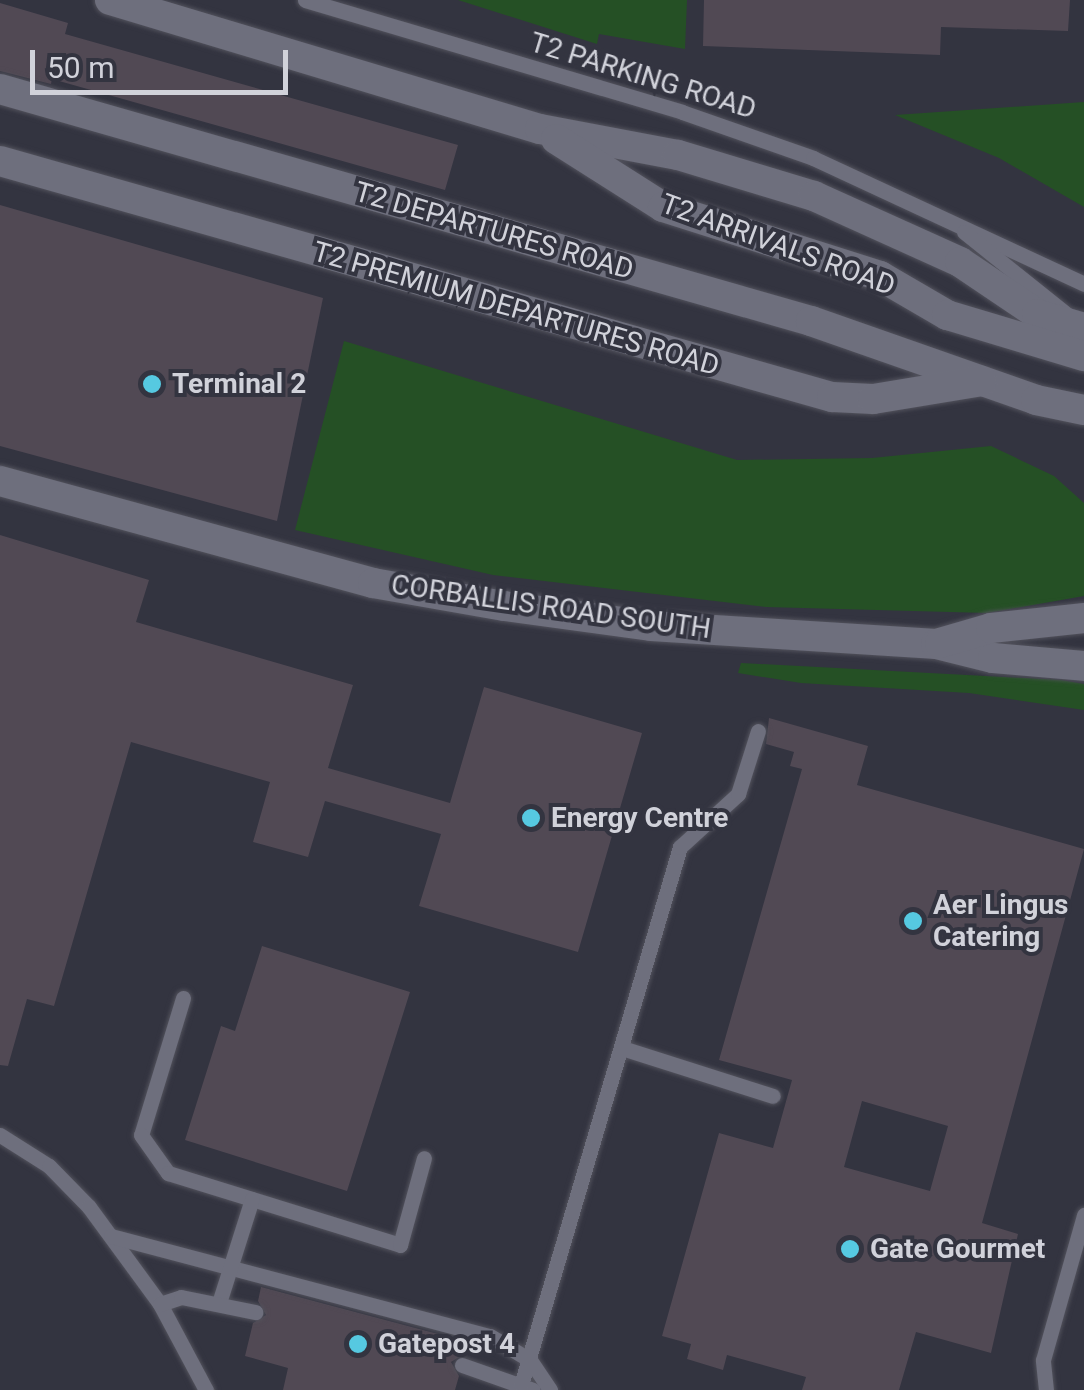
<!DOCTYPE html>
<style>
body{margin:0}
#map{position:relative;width:1084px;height:1390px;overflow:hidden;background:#333440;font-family:Roboto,sans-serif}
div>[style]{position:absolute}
.green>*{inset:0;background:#255025}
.building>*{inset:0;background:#514954}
.roads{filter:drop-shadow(0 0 2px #52525c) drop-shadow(0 0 2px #52525c)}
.lane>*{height:15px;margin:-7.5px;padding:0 7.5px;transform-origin:7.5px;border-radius:7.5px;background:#6e6f7d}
.street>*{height:30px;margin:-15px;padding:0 15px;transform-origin:15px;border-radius:15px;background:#6e6f7d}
.dots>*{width:28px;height:28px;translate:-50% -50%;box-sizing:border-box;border:5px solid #333440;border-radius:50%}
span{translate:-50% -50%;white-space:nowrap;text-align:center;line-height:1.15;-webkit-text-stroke:8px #333440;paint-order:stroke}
.street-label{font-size:28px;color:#d1d2da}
.poi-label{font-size:28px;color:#d1d2da;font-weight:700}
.left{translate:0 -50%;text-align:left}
.scale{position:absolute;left:30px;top:50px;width:258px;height:45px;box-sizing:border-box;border:5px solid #d1d2da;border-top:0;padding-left:12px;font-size:30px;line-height:35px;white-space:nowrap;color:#d1d2da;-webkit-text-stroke:8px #333440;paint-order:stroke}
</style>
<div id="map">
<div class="green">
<div style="clip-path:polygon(458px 0,687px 0,685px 49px,599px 34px,597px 44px)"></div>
<div style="clip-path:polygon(1084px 102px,1084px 207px,999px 158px,895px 115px)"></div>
<div style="clip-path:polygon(344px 341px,737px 460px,872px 458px,991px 446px,1054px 476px,1084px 503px,1084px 596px,987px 613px,766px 607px,493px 575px,295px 530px)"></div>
<div style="clip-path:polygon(741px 663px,1061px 680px,1084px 684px,1084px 710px,969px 693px,801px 683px,738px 673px)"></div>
</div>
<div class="building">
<div style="clip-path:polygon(704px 0,1070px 0,1068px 31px,941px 27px,940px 55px,703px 46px)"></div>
<div style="clip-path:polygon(0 3px,68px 23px,65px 34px,458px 145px,445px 190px,52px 79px,51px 84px,0 71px)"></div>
<div style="clip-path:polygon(0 205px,323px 298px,277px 521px,0 446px)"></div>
<div style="clip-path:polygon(0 535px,149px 580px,136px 622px,353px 685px,328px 768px,450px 803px,484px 687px,642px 733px,578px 952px,419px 906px,441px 834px,325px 801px,308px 857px,253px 842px,270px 782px,131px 742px,54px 1006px,27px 999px,8px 1066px,0 1065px)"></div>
<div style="clip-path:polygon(evenodd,769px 718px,868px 746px,857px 785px,1084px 849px,982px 1223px,1018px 1234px,991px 1353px,916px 1332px,899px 1390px,802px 1390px,806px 1377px,727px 1355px,723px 1370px,687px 1359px,691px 1344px,662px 1336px,719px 1133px,773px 1148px,792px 1080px,719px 1060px,802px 769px,790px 766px,794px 752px,766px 744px,769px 718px,862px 1101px,948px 1126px,930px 1191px,844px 1167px,862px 1101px)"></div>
<div style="clip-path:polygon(262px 946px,410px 992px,347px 1191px,185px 1140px,221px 1026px,235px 1031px)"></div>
<div style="clip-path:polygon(261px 1287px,468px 1342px,464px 1354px,451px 1362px,459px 1376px,455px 1390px,283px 1390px,288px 1368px,245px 1356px,253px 1323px,266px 1315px,258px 1301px)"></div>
</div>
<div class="roads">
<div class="lane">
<div style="left:305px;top:0;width:393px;rotate:16.5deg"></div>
<div style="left:682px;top:112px;width:139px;rotate:19.3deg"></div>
<div style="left:813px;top:158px;width:299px;rotate:24.9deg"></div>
<div style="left:964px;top:232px;width:141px;rotate:38.7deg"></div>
<div style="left:183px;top:998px;width:143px;rotate:107deg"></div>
<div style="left:141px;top:1135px;width:47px;rotate:54.6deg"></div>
<div style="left:168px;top:1173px;width:243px;rotate:17.2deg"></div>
<div style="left:400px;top:1245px;width:90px;rotate:-74.6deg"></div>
<div style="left:622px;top:1048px;width:158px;rotate:17.6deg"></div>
<div style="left:0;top:1135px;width:58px;rotate:32.3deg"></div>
<div style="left:49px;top:1166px;width:57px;rotate:45.7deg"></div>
<div style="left:89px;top:1207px;width:120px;rotate:53.8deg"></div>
<div style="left:160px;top:1304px;width:98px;rotate:61.9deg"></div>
<div style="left:111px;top:1236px;width:392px;rotate:14.8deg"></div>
<div style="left:490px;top:1336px;width:47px;rotate:31deg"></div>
<div style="left:530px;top:1360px;width:36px;rotate:56deg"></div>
<div style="left:219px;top:1303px;width:109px;rotate:-72.4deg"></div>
<div style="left:160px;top:1304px;width:22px;rotate:-18deg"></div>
<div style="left:181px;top:1297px;width:76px;rotate:11.5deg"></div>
<div style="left:462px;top:1365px;width:75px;rotate:19.4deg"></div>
<div style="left:521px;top:1385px;width:561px;rotate:-73.54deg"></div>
<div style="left:680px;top:847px;width:79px;rotate:-42.4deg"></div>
<div style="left:738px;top:794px;width:66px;rotate:-72.4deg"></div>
<div style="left:1046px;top:1390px;width:30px;rotate:-96deg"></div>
<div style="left:1043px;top:1360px;width:151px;rotate:-74.2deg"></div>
</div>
<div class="street">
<div style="left:110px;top:0;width:449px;rotate:16.7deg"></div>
<div style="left:540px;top:129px;width:140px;rotate:10.7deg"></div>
<div style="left:678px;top:155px;width:142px;rotate:16.8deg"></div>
<div style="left:814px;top:196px;width:160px;rotate:24.3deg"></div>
<div style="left:960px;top:262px;width:93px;rotate:34deg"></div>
<div style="left:1037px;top:314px;width:49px;rotate:16.6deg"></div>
<div style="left:0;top:89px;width:844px;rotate:15.96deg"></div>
<div style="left:811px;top:321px;width:238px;rotate:19.3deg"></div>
<div style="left:1036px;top:400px;width:49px;rotate:11.8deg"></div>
<div style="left:556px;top:139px;width:127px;rotate:32.4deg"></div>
<div style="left:663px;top:207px;width:228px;rotate:17.6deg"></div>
<div style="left:880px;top:276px;width:78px;rotate:30.2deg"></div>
<div style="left:947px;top:315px;width:143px;rotate:16.7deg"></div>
<div style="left:0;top:161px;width:865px;rotate:15.84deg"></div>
<div style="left:832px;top:397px;width:41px;rotate:2.8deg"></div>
<div style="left:873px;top:399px;width:110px;rotate:-9.4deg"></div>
<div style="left:0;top:481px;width:387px;rotate:15.3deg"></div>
<div style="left:373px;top:583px;width:133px;rotate:10deg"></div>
<div style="left:504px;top:606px;width:148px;rotate:7.7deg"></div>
<div style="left:651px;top:626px;width:286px;rotate:3.6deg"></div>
<div style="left:936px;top:644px;width:59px;rotate:13.8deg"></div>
<div style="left:993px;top:658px;width:91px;rotate:5deg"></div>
<div style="left:940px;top:643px;width:53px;rotate:-16.4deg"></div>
<div style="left:991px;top:628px;width:94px;rotate:-6.1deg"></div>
</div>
</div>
<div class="dots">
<div style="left:152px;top:384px;background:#56c9e1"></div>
<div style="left:531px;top:818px;background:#56c9e1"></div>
<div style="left:913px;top:921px;background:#56c9e1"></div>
<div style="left:850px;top:1249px;background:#56c9e1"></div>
<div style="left:358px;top:1344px;background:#56c9e1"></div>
</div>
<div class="street-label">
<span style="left:643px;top:76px;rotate:17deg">T2 PARKING ROAD</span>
<span style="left:494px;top:231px;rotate:16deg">T2 DEPARTURES ROAD</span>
<span style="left:778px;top:245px;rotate:20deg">T2 ARRIVALS ROAD</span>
<span style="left:516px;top:309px;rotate:16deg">T2 PREMIUM DEPARTURES ROAD</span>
<span style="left:551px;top:607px;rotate:8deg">CORBALLIS ROAD SOUTH</span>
</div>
<div class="poi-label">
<span class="left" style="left:172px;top:384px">Terminal 2</span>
<span class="left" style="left:551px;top:818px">Energy Centre</span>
<span class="left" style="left:933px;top:921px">Aer Lingus<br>Catering</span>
<span class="left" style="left:870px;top:1249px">Gate Gourmet</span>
<span class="left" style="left:378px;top:1344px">Gatepost 4</span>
</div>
<div class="scale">50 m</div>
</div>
